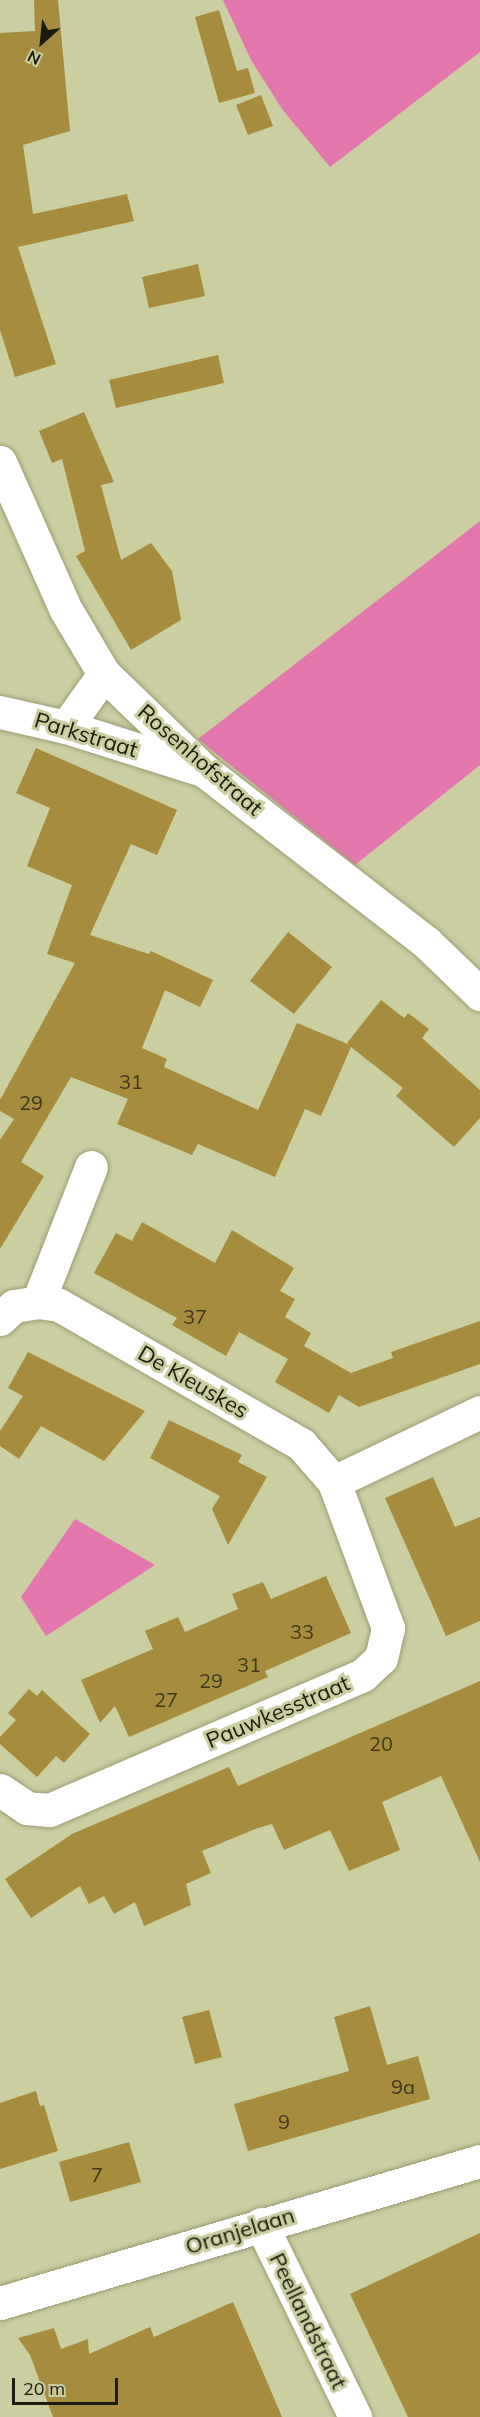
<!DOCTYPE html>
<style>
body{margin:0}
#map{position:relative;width:480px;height:2417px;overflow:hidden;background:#cbcea1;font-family:Mulish,sans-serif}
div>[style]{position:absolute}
.green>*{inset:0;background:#e377ad}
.building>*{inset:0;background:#a78c3f}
.roads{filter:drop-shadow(0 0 2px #9b9d72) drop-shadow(0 0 2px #9b9d72)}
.street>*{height:33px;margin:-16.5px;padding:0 16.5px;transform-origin:16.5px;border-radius:16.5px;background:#fff}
span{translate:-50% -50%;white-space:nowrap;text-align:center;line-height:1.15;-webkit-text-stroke:6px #cbcea1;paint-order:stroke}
.number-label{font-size:20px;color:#3e3818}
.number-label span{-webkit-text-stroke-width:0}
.street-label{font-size:22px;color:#1b1c0b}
.north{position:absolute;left:12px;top:12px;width:60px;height:60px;-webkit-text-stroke:4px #cbcea1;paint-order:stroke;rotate:207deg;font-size:16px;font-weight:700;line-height:24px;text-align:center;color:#1b1c0b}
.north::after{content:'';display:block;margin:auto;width:21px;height:27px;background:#1b1c0b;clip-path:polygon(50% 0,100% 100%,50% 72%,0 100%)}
.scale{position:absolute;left:12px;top:2378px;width:106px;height:27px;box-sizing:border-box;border:3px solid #1b1c0b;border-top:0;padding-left:8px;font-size:18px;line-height:21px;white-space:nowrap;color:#1b1c0b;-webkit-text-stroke:4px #cbcea1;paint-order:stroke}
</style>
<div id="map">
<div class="green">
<div style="clip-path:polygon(223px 0,480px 0,480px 52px,330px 167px,282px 109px,251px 60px)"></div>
<div style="clip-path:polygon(480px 521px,480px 765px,355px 865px,198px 739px)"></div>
<div style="clip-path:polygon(75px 1519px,155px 1565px,46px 1636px,21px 1597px)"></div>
</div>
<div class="building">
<div style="clip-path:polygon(34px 0,58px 0,70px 131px,23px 145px,33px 214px,127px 194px,134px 221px,18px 247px,56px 364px,15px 377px,0 330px,0 33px,35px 31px)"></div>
<div style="clip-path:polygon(219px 10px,237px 71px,248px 68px,255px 93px,219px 103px,195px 17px)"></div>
<div style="clip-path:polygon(261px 95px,273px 126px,248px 135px,236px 105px)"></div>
<div style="clip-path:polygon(198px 264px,205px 296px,149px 308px,142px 277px)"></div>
<div style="clip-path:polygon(218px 355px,224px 383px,116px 408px,109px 380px)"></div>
<div style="clip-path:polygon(84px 412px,114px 482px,101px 485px,121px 560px,151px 543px,172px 571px,181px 620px,131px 650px,76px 556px,85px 551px,62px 459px,52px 463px,39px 431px)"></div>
<div style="clip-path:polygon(36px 748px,177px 810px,157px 855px,131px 844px,90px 935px,149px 954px,151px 951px,213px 980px,200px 1007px,165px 990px,142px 1048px,167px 1059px,164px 1067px,258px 1110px,297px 1023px,350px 1045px,347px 1043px,381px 1000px,404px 1018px,408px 1013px,429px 1029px,422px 1038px,480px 1090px,480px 1118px,454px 1147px,396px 1096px,403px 1088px,351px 1047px,321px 1116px,305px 1109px,275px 1177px,198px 1144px,192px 1155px,117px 1124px,128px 1099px,71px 1077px,21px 1162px,44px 1176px,0 1249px,0 1140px,14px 1119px,0 1111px,0 1100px,75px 963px,47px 954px,72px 885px,27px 866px,50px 808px,16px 793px)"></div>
<div style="clip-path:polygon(288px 932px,332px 967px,294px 1014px,250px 981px)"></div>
<div style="clip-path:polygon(142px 1222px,215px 1263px,232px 1230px,294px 1268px,280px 1291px,295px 1299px,285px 1317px,311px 1333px,304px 1346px,351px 1373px,393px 1358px,391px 1352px,480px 1321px,480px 1364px,359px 1407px,339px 1395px,329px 1413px,275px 1382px,288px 1359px,239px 1332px,226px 1356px,172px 1325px,177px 1318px,94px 1273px,116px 1233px,132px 1241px)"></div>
<div style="clip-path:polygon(28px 1352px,145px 1411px,104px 1461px,41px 1426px,19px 1459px,0 1446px,0 1431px,23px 1396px,8px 1388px)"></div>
<div style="clip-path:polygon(169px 1420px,242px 1455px,238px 1462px,267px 1477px,228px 1545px,212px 1509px,220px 1496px,150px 1458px)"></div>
<div style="clip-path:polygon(433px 1477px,455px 1527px,480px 1517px,480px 1621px,446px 1636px,385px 1498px)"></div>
<div style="clip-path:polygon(326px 1576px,351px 1633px,265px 1671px,268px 1677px,129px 1737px,115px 1706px,100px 1723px,81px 1680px,153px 1649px,145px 1631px,178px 1617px,185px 1632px,238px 1609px,232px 1594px,263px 1582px,271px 1599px)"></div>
<div style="clip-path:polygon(480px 1681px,480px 1862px,441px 1776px,382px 1802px,400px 1850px,349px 1871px,330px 1830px,284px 1850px,272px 1824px,258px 1828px,202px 1851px,211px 1873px,186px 1884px,191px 1905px,144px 1926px,135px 1902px,114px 1914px,104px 1896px,89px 1904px,80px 1886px,31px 1918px,5px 1879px,72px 1834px,229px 1767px,238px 1786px)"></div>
<div style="clip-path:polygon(29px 1689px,37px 1696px,42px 1690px,90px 1734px,64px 1763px,56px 1756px,37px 1777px,0 1744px,0 1737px,16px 1720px,8px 1713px)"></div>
<div style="clip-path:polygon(370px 2006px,387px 2065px,418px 2056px,430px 2099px,248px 2151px,234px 2104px,349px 2071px,334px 2017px)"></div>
<div style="clip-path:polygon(209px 2010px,222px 2057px,195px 2064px,182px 2017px)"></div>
<div style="clip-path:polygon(36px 2091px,40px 2106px,44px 2105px,58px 2151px,0 2169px,0 2103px)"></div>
<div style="clip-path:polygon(129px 2142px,141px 2182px,70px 2202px,59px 2162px)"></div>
<div style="clip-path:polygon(480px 2233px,480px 2417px,408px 2417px,350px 2294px)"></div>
<div style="clip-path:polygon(233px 2302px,282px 2417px,53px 2417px,30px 2355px,18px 2338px,54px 2328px,61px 2349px,88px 2339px,89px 2354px,150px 2327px,154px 2337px)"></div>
</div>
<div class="roads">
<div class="street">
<div style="left:0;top:462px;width:162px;rotate:66deg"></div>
<div style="left:66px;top:610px;width:74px;rotate:59.3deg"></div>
<div style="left:104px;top:674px;width:141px;rotate:43.9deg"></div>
<div style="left:206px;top:772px;width:279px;rotate:37.7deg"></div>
<div style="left:427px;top:943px;width:74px;rotate:43.9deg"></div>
<div style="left:0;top:712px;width:68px;rotate:12.8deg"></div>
<div style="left:66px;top:727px;width:139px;rotate:17.5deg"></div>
<div style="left:66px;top:727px;width:65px;rotate:-54.4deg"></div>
<div style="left:38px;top:1302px;width:145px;rotate:-68.6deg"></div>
<div style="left:0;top:1319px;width:19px;rotate:-43deg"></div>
<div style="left:14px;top:1306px;width:24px;rotate:-9deg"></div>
<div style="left:38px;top:1302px;width:21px;rotate:8deg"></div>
<div style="left:59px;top:1305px;width:279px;rotate:29.9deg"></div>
<div style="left:301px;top:1444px;width:50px;rotate:49deg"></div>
<div style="left:334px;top:1482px;width:156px;rotate:69.7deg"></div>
<div style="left:388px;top:1628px;width:31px;rotate:103deg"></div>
<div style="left:381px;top:1658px;width:25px;rotate:137deg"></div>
<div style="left:363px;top:1675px;width:342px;rotate:156.7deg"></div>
<div style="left:49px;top:1810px;width:22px;rotate:-175deg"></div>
<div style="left:27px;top:1808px;width:32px;rotate:-146deg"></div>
<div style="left:334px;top:1482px;width:162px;rotate:-25.6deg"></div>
<div style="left:261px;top:2224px;width:215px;rotate:64deg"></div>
<div style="left:0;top:2303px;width:501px;rotate:-16.48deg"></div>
</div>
</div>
<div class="number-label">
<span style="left:131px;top:1081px">31</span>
<span style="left:31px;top:1102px">29</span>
<span style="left:195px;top:1316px">37</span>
<span style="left:302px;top:1631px">33</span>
<span style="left:249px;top:1664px">31</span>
<span style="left:211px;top:1680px">29</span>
<span style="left:166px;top:1699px">27</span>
<span style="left:381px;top:1743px">20</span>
<span style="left:403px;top:2086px">9a</span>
<span style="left:284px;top:2121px">9</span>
<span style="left:97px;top:2174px">7</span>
</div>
<div class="street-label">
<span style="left:86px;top:735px;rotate:17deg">Parkstraat</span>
<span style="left:200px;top:760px;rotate:41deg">Rosenhofstraat</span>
<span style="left:193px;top:1382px;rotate:30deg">De Kleuskes</span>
<span style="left:278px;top:1712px;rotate:-23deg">Pauwkesstraat</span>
<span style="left:240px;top:2231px;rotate:-17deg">Oranjelaan</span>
<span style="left:308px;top:2321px;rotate:64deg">Peellandstraat</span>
</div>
<div class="north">N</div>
<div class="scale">20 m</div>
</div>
